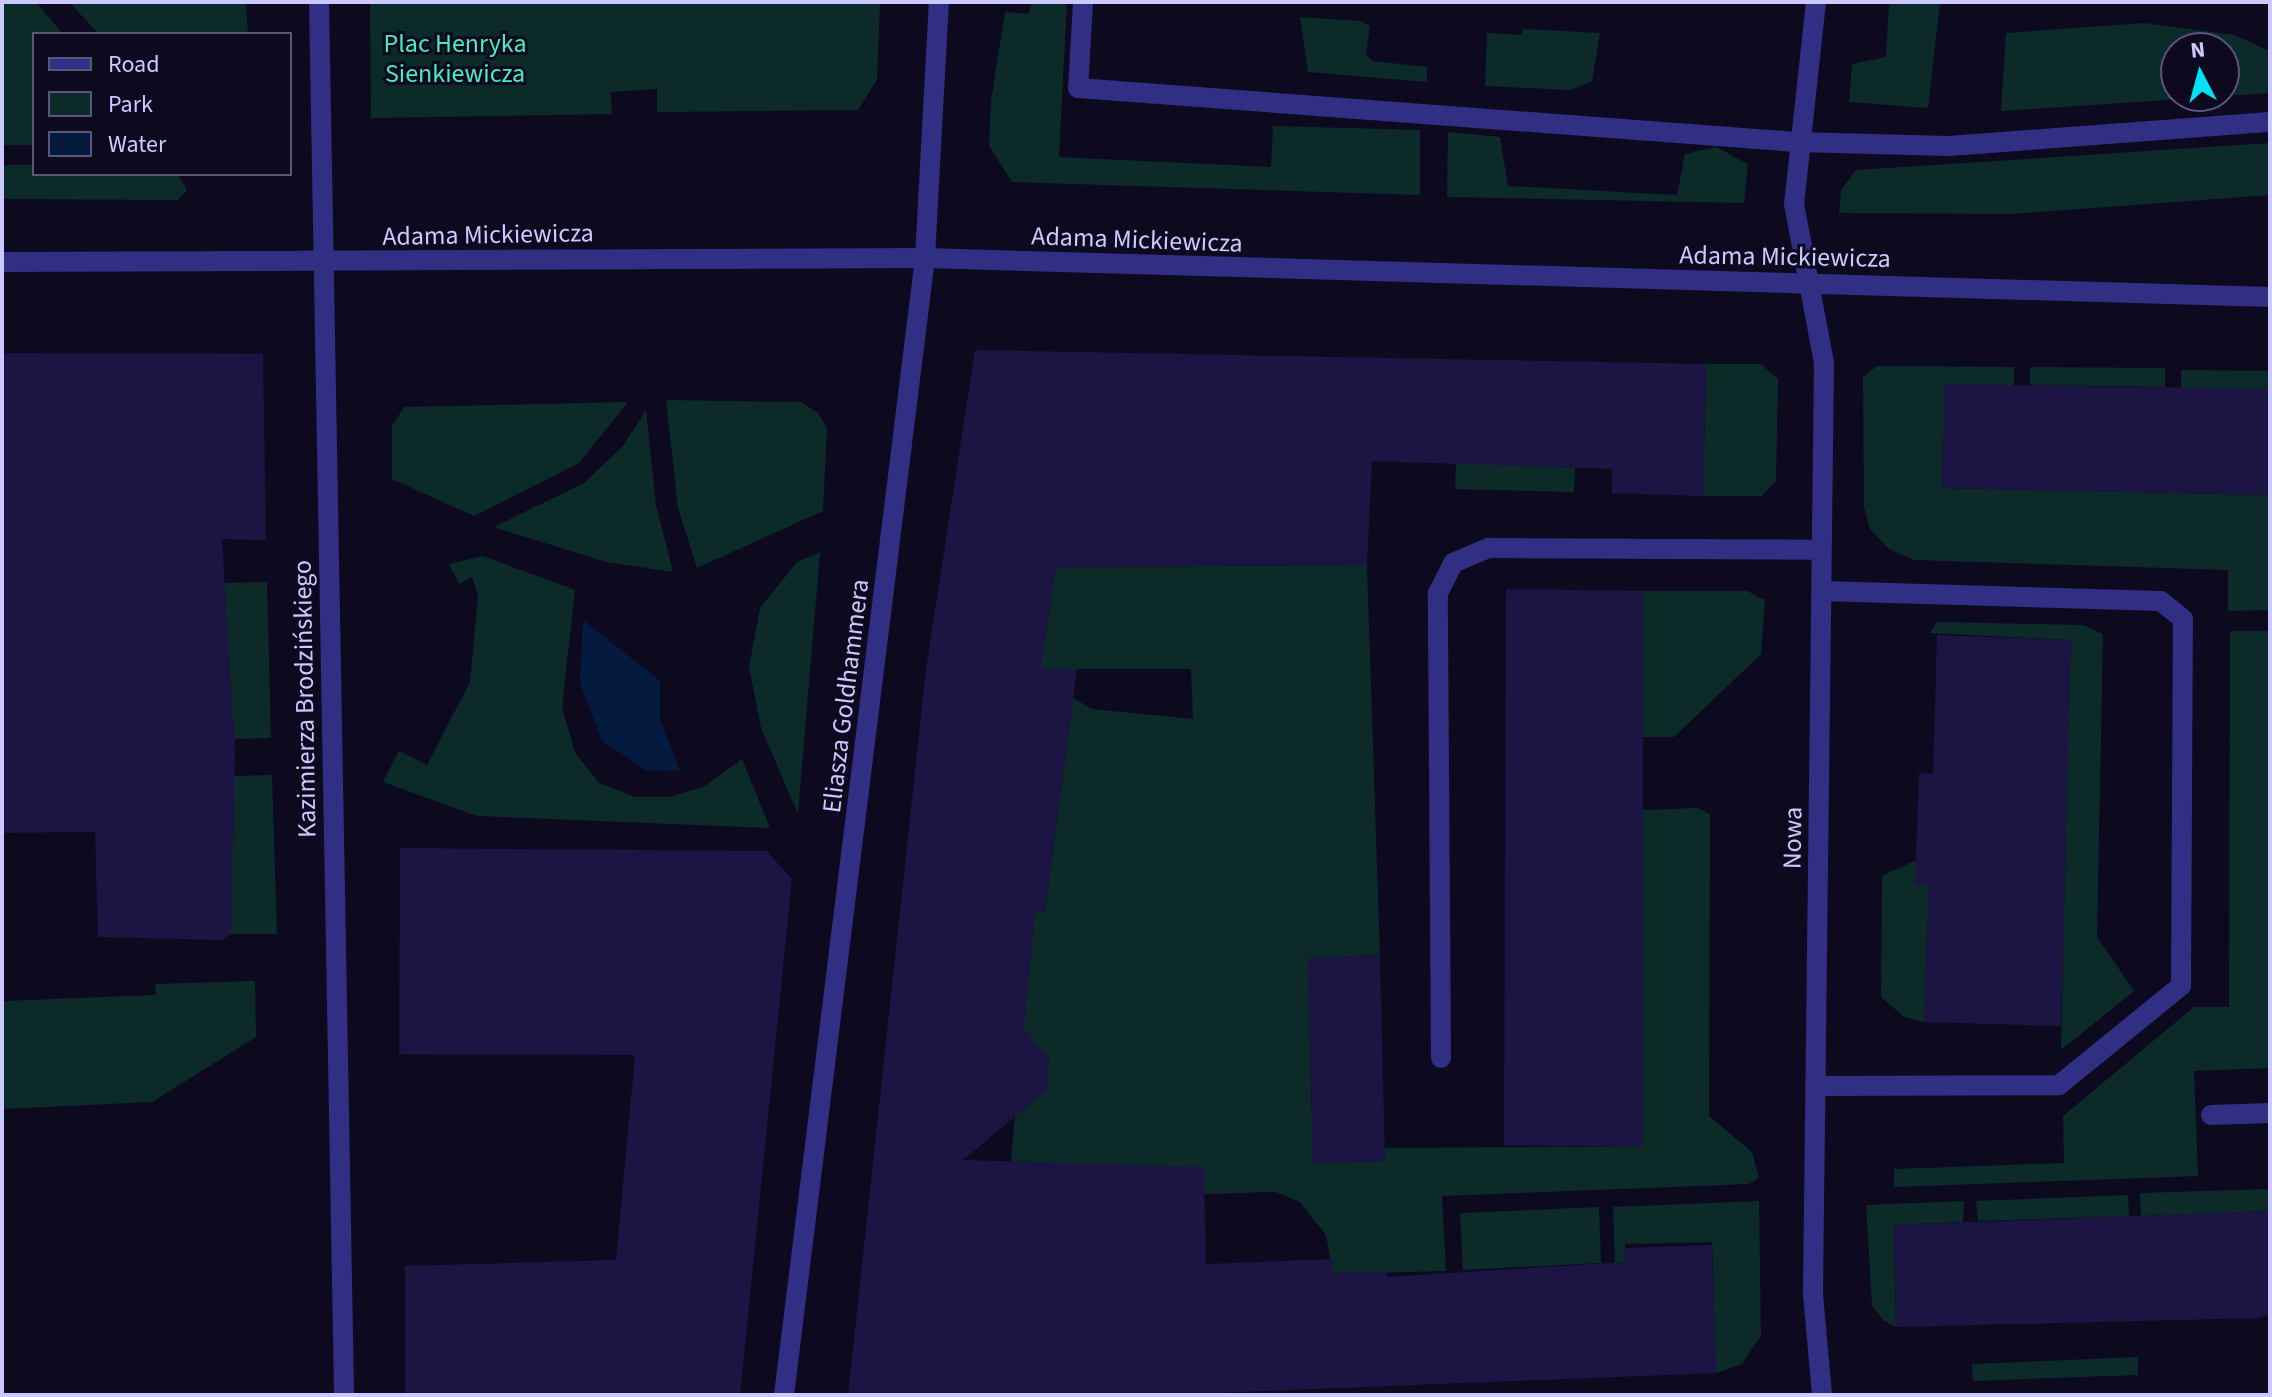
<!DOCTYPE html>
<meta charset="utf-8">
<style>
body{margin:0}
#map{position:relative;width:2272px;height:1397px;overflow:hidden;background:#0d0a1f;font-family:"Source Sans 3",sans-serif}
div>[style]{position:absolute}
.green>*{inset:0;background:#0c2a28}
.water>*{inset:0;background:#041b3f}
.building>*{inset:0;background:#1c1442}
.minor>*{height:20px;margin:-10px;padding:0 10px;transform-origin:10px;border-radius:10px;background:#302f84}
span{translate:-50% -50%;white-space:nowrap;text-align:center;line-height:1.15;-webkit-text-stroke:6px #0d0a1f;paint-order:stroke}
.park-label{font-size:26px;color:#48ecbe}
.street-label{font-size:26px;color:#cdc8ff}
.frame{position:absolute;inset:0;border:4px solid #cdc8ff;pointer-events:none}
.legend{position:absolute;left:32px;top:32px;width:260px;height:144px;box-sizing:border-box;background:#0d0a1f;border:2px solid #5a5679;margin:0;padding:10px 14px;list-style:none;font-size:24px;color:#cdc8ff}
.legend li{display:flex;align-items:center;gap:16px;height:40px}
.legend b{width:40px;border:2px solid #5a5679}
.north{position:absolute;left:2160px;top:32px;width:80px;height:80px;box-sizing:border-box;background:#0d0a1f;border:2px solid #5a5679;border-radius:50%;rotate:354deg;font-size:22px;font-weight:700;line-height:32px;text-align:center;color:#cdc8ff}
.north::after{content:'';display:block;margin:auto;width:28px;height:36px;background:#00e2f3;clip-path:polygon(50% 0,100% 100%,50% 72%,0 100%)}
</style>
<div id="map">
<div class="green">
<div style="clip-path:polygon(2px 2px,36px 2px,63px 34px,34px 34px,34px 145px,2px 145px)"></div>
<div style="clip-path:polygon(69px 2px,246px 2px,248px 34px,99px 34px)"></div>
<div style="clip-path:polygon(370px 2px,880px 2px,877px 80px,858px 110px,657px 112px,657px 89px,611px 92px,612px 114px,371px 118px)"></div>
<div style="clip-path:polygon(1031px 2px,1067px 2px,1059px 157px,1271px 167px,1273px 126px,1420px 130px,1420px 195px,1012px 182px,989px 146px,991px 101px,1005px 12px,1029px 14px)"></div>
<div style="clip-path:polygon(1889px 2px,1940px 2px,1928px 108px,1849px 102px,1852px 64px,1886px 57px)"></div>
<div style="clip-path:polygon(1300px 17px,1361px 21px,1370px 26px,1366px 54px,1372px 61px,1427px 67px,1427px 82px,1308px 72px)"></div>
<div style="clip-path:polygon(evenodd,2144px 23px,2234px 35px,2270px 51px,2270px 93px,2001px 111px,2006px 33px,2144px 23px,2176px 48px,2224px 48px,2224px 96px,2176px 96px,2176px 48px)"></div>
<div style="clip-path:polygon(1523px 29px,1600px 33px,1592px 81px,1571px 90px,1485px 86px,1487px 33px,1522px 35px)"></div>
<div style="clip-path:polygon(1448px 132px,1500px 137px,1508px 186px,1677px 195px,1685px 154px,1716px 147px,1748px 164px,1744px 203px,1447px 197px)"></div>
<div style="clip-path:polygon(2270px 143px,2270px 195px,2010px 214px,1839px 213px,1841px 190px,1856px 170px)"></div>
<div style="clip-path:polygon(2px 165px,34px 165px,34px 174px,177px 174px,187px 190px,178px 200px,2px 199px)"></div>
<div style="clip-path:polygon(1706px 364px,1761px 364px,1778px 379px,1776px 481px,1762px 496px,1703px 496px)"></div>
<div style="clip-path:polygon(1877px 366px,2014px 367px,2014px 385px,1942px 488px,2270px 495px,2270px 610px,2228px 611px,2228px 570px,1914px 560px,1889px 549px,1870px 529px,1864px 507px,1863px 377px)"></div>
<div style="clip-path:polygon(2030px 367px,2165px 368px,2165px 387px,2030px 385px)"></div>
<div style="clip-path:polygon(2181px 370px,2270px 371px,2270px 389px,2181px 388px)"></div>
<div style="clip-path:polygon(666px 400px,801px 402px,818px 413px,827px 429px,823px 511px,697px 568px,678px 508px)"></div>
<div style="clip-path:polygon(628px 402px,579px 463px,474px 516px,392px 479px,392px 426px,404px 407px)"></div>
<div style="clip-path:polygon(646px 410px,656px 505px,673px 572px,606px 562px,494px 527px,584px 483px,623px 446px)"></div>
<div style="clip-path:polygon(1456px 463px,1575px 468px,1574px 492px,1455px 489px)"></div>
<div style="clip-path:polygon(820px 552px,798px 814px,761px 728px,749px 667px,760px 608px,797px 562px)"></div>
<div style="clip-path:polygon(483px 556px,575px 590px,562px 707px,575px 753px,599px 783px,635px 797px,670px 797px,705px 786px,742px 759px,770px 828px,477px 816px,383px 782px,399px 751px,427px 765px,470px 682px,478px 596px,472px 577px,459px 584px,449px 564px)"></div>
<div style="clip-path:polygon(1367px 565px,1380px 955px,1308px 958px,1313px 1163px,1385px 1161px,1384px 1148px,1643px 1146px,1643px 810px,1697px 808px,1710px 814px,1709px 1116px,1752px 1152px,1759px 1178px,1749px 1184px,1442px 1196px,1446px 1271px,1333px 1274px,1326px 1235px,1300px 1202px,1276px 1192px,1204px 1194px,1101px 1166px,1011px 1161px,1017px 1093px,1046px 1091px,1049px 1059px,1021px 1053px,1035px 911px,1045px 911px,1073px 698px,1092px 709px,1193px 719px,1191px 669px,1036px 669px,1052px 567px)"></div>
<div style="clip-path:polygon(267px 582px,271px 738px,231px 739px,223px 583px)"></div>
<div style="clip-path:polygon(1643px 591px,1747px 591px,1765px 600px,1761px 654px,1674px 737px,1643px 737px)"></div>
<div style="clip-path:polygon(1937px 622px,2083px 625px,2103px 634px,2097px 937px,2134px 991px,2061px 1050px,2070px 640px,1930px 633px)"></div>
<div style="clip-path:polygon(2230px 631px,2270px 631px,2270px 1068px,2194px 1071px,2198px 1176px,1894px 1187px,1894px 1169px,2064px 1163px,2063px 1116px,2194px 1007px,2229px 1007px)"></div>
<div style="clip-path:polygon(272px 775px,277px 934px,231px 934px,232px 776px)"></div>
<div style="clip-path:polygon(1916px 860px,1929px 884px,1924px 1022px,1904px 1017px,1881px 997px,1882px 876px)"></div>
<div style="clip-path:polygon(255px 981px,256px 1037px,152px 1102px,2px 1109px,2px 1001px,156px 995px,155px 984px)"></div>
<div style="clip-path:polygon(2270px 1189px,2270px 1211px,2141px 1216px,2140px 1193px)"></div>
<div style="clip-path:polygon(2128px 1195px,2129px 1216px,1978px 1221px,1976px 1201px)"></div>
<div style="clip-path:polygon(1759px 1201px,1761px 1335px,1742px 1364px,1716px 1373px,1712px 1242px,1625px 1244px,1625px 1262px,1615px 1263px,1613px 1207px)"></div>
<div style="clip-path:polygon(1964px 1201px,1963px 1222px,1894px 1225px,1896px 1327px,1883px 1320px,1872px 1305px,1866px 1205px)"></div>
<div style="clip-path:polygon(1599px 1207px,1601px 1263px,1463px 1270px,1460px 1213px)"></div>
<div style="clip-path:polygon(2138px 1357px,2138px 1375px,1973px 1381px,1972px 1364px)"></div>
</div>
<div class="water">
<div style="clip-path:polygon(583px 620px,660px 681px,660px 719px,680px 771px,646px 770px,602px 741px,580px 683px)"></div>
</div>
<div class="building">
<div style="clip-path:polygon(975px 350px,1706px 364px,1703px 496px,1612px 493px,1612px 469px,1372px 461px,1367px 565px,1056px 567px,1041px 669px,1077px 669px,1045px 911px,1035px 911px,1024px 1028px,1049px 1059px,1046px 1091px,963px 1160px,1204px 1167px,1206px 1264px,1332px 1259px,1333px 1274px,1388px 1271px,1387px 1277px,1625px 1262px,1624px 1248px,1712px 1245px,1716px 1373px,1164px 1395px,848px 1395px,926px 669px)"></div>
<div style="clip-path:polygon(2px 353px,263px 354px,266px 540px,222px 539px,235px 752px,231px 934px,221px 940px,98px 937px,95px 832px,2px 833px)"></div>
<div style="clip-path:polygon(1944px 384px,2270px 389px,2270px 495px,1942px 488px)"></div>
<div style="clip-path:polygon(1506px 589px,1643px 591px,1643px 1146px,1504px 1145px)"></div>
<div style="clip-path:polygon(1937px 635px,2071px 640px,2061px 1026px,1924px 1022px,1929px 884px,1915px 884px,1919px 773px,1933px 774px)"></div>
<div style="clip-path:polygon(400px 848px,767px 851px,792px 879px,740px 1395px,405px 1395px,405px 1266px,616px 1260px,635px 1055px,399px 1054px)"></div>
<div style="clip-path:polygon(1380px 955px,1385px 1161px,1313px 1163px,1308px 958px)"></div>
<div style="clip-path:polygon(2270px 1211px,2270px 1313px,2260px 1318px,1896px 1327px,1894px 1225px)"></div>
</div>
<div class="minor">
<div style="left:319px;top:2px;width:1393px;rotate:88.97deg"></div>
<div style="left:1083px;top:2px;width:86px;rotate:93.3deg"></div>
<div style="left:1078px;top:88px;width:721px;rotate:4.3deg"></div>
<div style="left:1797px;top:142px;width:152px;rotate:1.5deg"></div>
<div style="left:1949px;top:146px;width:322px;rotate:-4.3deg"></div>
<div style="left:1816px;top:2px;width:203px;rotate:96.2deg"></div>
<div style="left:1794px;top:204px;width:162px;rotate:79.3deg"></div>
<div style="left:1824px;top:363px;width:931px;rotate:90.68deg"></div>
<div style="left:1813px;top:1294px;width:101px;rotate:84.9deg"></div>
<div style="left:2px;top:262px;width:923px;rotate:-0.25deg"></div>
<div style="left:925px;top:258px;width:1346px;rotate:1.66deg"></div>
<div style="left:1441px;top:1058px;width:465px;rotate:-90.4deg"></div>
<div style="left:1438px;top:593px;width:34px;rotate:-63deg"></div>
<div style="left:1453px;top:563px;width:39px;rotate:-23deg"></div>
<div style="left:1489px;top:548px;width:332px;rotate:0.3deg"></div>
<div style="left:1815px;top:1086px;width:244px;rotate:-0.2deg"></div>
<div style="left:2059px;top:1085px;width:157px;rotate:-39.1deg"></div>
<div style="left:2181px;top:986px;width:367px;rotate:-89.7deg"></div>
<div style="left:2183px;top:619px;width:28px;rotate:-141deg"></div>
<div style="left:2161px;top:601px;width:339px;rotate:-178.3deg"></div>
<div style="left:2211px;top:1115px;width:59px;rotate:-1.9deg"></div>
<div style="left:784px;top:1395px;width:1146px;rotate:-82.93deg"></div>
<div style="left:925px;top:258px;width:256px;rotate:-86.9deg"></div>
</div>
<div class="park-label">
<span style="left:455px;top:59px">Plac Henryka<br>Sienkiewicza</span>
</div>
<div class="street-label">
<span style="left:488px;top:235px;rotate:-1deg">Adama Mickiewicza</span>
<span style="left:1137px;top:240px;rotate:2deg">Adama Mickiewicza</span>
<span style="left:1785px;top:257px;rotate:1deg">Adama Mickiewicza</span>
<span style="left:846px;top:696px;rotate:-83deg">Eliasza Goldhammera</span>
<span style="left:305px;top:699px;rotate:-91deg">Kazimierza Brodzińskiego</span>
<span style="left:1793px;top:838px;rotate:-89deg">Nowa</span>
</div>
<div class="frame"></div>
<ul class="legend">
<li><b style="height:10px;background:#302f84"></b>Road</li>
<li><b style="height:22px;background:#0c2a28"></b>Park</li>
<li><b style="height:22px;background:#041b3f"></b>Water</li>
</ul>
<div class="north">N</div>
</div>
